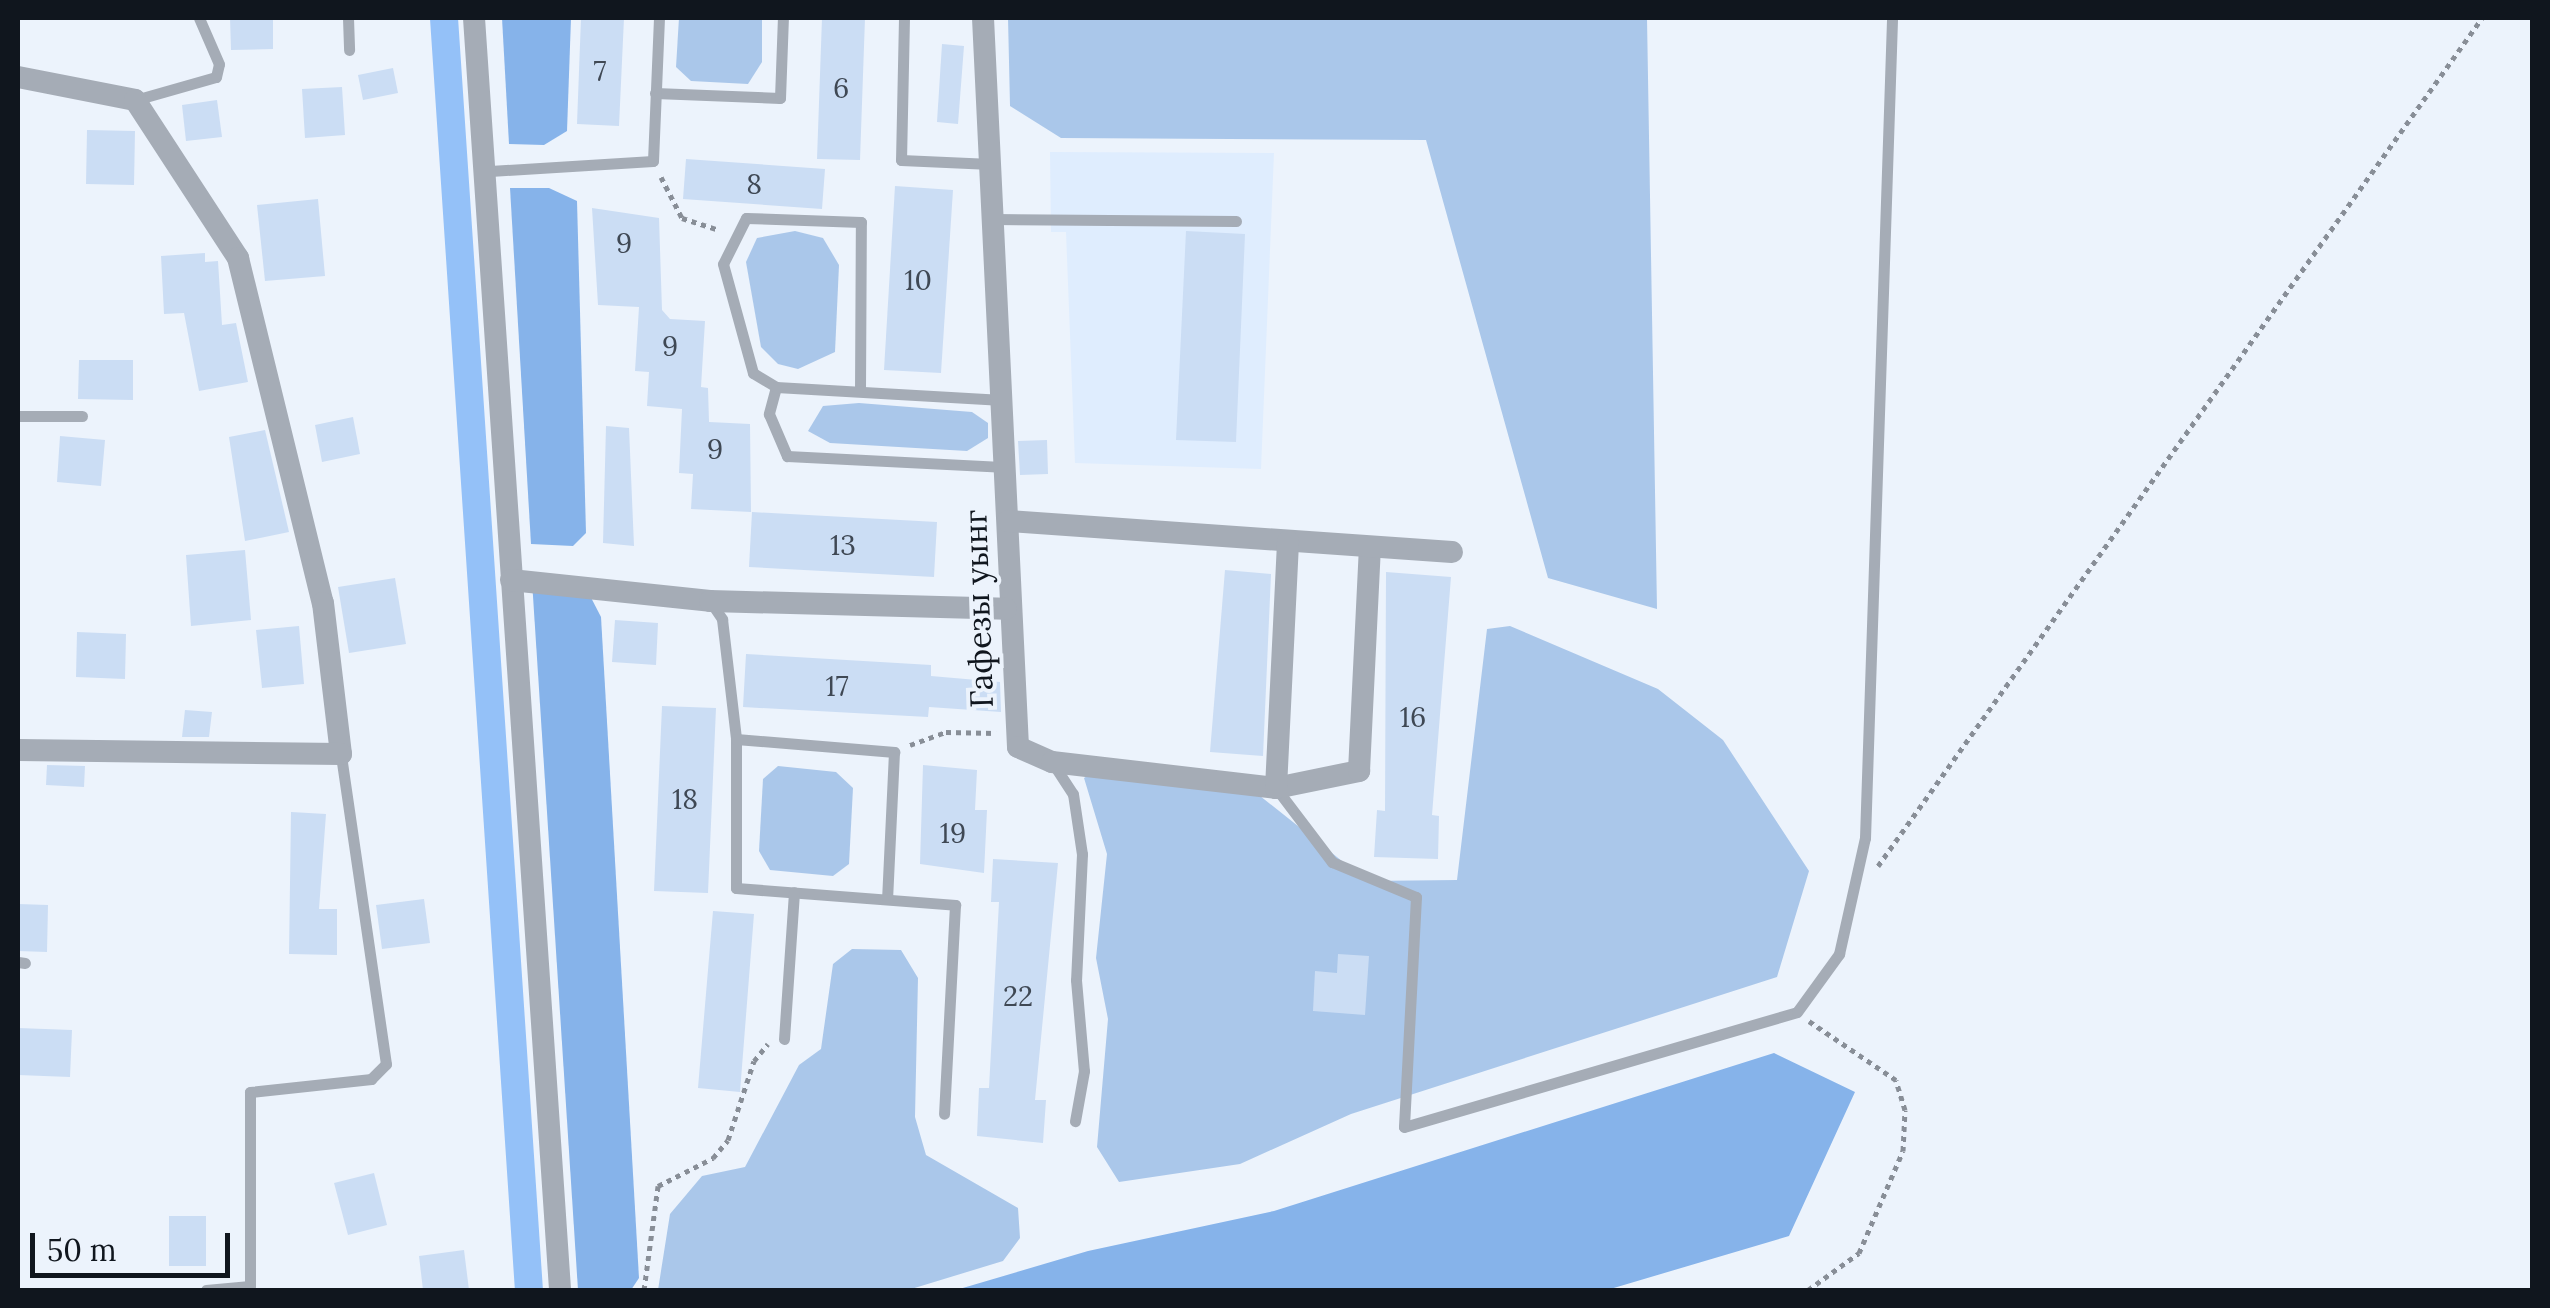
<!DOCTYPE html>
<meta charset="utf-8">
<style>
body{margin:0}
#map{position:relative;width:2550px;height:1308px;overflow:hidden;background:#ecf3fc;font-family:Lora,serif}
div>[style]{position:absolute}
.built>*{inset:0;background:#dfedfe}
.green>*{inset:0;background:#aac7ea}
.forest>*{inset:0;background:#86b3ea}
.canal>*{height:28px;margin:-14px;padding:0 14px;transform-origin:14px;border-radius:14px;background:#94c1f8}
.building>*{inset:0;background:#cbddf4}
.path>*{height:5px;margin-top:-2.5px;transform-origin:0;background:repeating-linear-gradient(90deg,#888e97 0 5px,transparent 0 10px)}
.service>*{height:11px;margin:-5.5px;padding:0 5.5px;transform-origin:5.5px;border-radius:5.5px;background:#a5acb6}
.minor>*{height:22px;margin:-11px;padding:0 11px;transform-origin:11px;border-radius:11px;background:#a5acb6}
span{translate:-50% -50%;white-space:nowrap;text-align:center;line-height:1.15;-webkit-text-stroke:8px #ecf3fc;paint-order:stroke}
.number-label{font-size:28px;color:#3f4854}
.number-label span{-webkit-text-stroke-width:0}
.street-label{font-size:32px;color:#10161e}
.frame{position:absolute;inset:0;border:20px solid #10161e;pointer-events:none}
.scale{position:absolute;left:30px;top:1233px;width:200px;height:45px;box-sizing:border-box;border:5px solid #10161e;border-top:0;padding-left:12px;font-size:30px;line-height:35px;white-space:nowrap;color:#10161e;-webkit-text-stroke:8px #ecf3fc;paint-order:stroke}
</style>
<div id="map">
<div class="built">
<div style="clip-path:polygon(1050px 152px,1274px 153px,1261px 469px,1075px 463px,1066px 232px,1051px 232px)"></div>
</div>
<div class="green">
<div style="clip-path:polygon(679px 18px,762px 18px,762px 62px,748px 84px,691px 81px,676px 67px)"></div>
<div style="clip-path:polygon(1008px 18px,1647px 18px,1657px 609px,1548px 578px,1426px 140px,1061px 138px,1010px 106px)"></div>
<div style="clip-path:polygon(795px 231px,823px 238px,839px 265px,835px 352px,798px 369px,778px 364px,761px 347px,746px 262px,757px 238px)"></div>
<div style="clip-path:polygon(859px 403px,972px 412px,988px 423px,988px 438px,967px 451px,830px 443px,808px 431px,823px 406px)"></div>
<div style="clip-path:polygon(1510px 626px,1658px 689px,1723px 740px,1809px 871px,1777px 977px,1351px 1114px,1240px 1164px,1119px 1182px,1097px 1147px,1108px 1019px,1096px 958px,1107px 854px,1084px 778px,1102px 767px,1240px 780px,1367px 881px,1457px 880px,1487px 629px)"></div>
<div style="clip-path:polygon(778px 766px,836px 772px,853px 788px,849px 864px,833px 876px,770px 870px,759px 851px,763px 779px)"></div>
<div style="clip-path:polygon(852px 949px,901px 950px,918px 978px,915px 1117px,926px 1155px,1018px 1208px,1020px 1238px,1003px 1261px,908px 1290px,658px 1290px,670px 1214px,702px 1176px,745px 1167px,799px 1065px,821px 1049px,833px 964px)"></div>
</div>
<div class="forest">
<div style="clip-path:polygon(502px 18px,571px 18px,567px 131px,544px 145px,509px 144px)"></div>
<div style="clip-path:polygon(510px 188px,549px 188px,577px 201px,586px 533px,573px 546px,531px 544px)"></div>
<div style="clip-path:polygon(532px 581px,584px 584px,601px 617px,639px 1278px,631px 1290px,578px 1290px)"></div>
<div style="clip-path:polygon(1774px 1053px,1855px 1092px,1789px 1236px,1607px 1290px,956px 1290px,1088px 1251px,1274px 1211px)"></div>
</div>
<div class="canal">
<div style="left:444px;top:18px;width:1275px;rotate:86.18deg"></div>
</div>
<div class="building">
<div style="clip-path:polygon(230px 18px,273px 18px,273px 49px,231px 50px)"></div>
<div style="clip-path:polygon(581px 18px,624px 18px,619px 126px,577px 124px)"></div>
<div style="clip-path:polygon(822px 18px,865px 18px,860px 160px,817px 159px)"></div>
<div style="clip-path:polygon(942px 44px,964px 46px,958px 124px,937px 122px)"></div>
<div style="clip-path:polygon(393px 68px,398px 93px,363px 100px,358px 75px)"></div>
<div style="clip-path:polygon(342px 87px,345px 135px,305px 138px,302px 89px)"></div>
<div style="clip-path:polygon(217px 100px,222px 137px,186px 141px,182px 105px)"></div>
<div style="clip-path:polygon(87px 130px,135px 131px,134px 185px,86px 184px)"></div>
<div style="clip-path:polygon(686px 159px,825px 169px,822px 209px,683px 199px)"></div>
<div style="clip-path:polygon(895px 186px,953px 190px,941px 373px,884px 370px)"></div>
<div style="clip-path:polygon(318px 199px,325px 276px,265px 281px,257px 205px)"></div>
<div style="clip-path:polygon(592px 208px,659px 218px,662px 310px,670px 319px,705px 321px,701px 387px,708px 388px,709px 422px,750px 424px,751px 512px,691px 509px,693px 474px,679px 473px,682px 409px,647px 406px,649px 372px,635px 371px,639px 307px,598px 305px)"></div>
<div style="clip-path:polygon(1186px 231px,1245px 234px,1236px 442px,1176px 440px)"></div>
<div style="clip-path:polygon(205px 253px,205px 262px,218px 261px,222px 325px,236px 323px,248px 382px,199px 391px,184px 313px,164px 314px,161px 256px)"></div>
<div style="clip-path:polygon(79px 360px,133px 360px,133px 400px,78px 399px)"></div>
<div style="clip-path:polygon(353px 417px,360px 454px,322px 462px,315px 425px)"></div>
<div style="clip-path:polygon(606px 426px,629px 428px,634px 546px,603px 543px)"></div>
<div style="clip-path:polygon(265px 430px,289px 532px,245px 541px,229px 437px)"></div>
<div style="clip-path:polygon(60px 436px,105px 440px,101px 486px,57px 482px)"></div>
<div style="clip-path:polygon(1047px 440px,1048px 474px,1020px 475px,1018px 441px)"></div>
<div style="clip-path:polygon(752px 512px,937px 522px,934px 577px,749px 567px)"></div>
<div style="clip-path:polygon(245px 550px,251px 620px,191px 626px,186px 555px)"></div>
<div style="clip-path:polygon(1225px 570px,1271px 574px,1263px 756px,1210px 752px)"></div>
<div style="clip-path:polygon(1386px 572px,1451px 577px,1432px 815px,1439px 816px,1438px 859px,1374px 857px,1377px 810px,1385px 811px)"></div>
<div style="clip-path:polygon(395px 578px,406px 644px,349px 653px,338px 587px)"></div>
<div style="clip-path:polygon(615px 620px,658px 623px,656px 665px,612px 662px)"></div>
<div style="clip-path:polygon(299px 626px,304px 684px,262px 688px,256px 630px)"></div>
<div style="clip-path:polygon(77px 632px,126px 634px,125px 679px,76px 677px)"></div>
<div style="clip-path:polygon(746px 654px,931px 665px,931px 676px,1000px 682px,1001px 712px,929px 707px,928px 717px,743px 707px)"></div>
<div style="clip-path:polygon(662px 706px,716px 708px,708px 893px,654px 891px)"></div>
<div style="clip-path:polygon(185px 710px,212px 712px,209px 737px,182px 737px)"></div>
<div style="clip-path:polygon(47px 765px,85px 766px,84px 787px,46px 785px)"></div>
<div style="clip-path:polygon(923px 765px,977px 770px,975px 810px,987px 810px,984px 873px,920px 864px)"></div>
<div style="clip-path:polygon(291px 812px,326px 814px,319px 909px,337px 909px,337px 955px,289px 954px)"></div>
<div style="clip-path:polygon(993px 859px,1058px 863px,1035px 1100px,1046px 1100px,1043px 1143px,977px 1136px,979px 1088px,989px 1088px,999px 902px,991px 902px)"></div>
<div style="clip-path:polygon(424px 899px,430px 943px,382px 949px,376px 905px)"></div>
<div style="clip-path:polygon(18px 904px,48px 905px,47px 952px,18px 951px)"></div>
<div style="clip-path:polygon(713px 911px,754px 914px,740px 1092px,698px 1088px)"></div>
<div style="clip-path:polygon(1338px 954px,1369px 956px,1365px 1015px,1313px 1011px,1315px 971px,1337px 973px)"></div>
<div style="clip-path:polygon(18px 1028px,72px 1030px,70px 1077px,18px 1075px)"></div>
<div style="clip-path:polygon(374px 1173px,387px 1225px,348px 1235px,334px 1183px)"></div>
<div style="clip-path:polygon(169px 1216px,206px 1216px,206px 1266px,169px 1266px)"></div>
<div style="clip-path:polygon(464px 1250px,469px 1290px,423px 1290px,419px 1256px)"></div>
</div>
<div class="path">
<div style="left:661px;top:177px;width:46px;rotate:62.9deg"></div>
<div style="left:682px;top:218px;width:38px;rotate:18deg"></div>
<div style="left:910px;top:745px;width:38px;rotate:-20deg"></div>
<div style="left:946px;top:732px;width:50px;rotate:1.1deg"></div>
<div style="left:1878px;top:866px;width:1041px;rotate:-54.54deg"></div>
<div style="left:644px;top:1290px;width:105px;rotate:-82.3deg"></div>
<div style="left:658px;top:1186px;width:62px;rotate:-27deg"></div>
<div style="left:713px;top:1158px;width:23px;rotate:-50deg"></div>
<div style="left:728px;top:1140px;width:83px;rotate:-71.8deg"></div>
<div style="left:754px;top:1061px;width:22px;rotate:-51deg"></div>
<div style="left:1808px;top:1290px;width:63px;rotate:-36deg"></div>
<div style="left:1859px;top:1253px;width:111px;rotate:-66.7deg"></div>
<div style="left:1903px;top:1151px;width:41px;rotate:-87.2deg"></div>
<div style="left:1905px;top:1110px;width:31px;rotate:-107deg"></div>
<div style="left:1896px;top:1080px;width:105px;rotate:-145.9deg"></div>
</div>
<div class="service">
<div style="left:348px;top:18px;width:32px;rotate:88deg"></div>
<div style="left:904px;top:18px;width:142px;rotate:91.2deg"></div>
<div style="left:901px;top:160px;width:90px;rotate:2.5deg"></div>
<div style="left:655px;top:93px;width:125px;rotate:2.3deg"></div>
<div style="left:780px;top:98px;width:80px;rotate:-87.9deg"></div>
<div style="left:135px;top:100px;width:84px;rotate:-15.9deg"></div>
<div style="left:216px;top:77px;width:13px;rotate:-77deg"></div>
<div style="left:219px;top:64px;width:50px;rotate:-113.5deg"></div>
<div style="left:490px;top:171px;width:163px;rotate:-3.5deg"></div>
<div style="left:653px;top:161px;width:143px;rotate:-87.6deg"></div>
<div style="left:994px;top:219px;width:242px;rotate:0.5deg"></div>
<div style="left:776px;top:387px;width:28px;rotate:105deg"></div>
<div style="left:769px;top:414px;width:46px;rotate:66.8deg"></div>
<div style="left:787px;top:456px;width:220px;rotate:2.9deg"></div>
<div style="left:860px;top:391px;width:169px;rotate:-89.7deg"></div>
<div style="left:861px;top:222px;width:115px;rotate:-178deg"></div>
<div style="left:746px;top:218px;width:51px;rotate:116.6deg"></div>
<div style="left:723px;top:264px;width:113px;rotate:74.6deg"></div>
<div style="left:753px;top:373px;width:27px;rotate:31deg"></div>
<div style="left:776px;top:387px;width:227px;rotate:3.3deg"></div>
<div style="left:18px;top:416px;width:64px"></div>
<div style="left:710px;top:601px;width:22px;rotate:56deg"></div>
<div style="left:722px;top:619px;width:121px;rotate:83.3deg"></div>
<div style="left:736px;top:739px;width:149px;rotate:90deg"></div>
<div style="left:736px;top:888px;width:220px;rotate:4.4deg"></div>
<div style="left:955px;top:905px;width:209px;rotate:93deg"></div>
<div style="left:736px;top:739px;width:159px;rotate:4.7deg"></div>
<div style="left:894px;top:752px;width:147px;rotate:92.7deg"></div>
<div style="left:1052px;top:762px;width:38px;rotate:57deg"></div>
<div style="left:1073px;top:794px;width:61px;rotate:81.5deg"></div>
<div style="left:1082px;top:854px;width:126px;rotate:92.7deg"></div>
<div style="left:1076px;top:980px;width:91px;rotate:85deg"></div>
<div style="left:1084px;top:1071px;width:51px;rotate:100.2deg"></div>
<div style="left:1276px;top:788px;width:93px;rotate:52.9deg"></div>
<div style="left:1332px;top:862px;width:91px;rotate:22.6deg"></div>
<div style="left:1416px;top:897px;width:230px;rotate:93deg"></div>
<div style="left:1404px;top:1127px;width:409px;rotate:-16.3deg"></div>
<div style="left:1797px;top:1012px;width:72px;rotate:-54.1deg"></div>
<div style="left:1839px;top:954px;width:119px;rotate:-77.4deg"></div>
<div style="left:1865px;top:838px;width:820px;rotate:-88.11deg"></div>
<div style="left:18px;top:962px;width:7px;rotate:8deg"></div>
<div style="left:784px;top:1039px;width:147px;rotate:-86.1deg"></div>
<div style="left:206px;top:1290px;width:44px;rotate:-5.2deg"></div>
<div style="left:250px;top:1286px;width:194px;rotate:-90deg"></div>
<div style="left:250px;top:1092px;width:122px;rotate:-6.1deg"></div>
<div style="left:371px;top:1079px;width:21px;rotate:-45deg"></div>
<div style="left:386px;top:1064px;width:313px;rotate:-98.3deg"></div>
</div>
<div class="minor">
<div style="left:474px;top:18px;width:1275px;rotate:86.13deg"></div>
<div style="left:983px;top:18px;width:730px;rotate:87.25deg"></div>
<div style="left:1018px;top:747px;width:37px;rotate:24deg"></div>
<div style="left:1052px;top:762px;width:226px;rotate:6.6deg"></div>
<div style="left:1276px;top:788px;width:85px;rotate:-11.6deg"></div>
<div style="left:1359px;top:771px;width:224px;rotate:-87.2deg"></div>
<div style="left:18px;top:77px;width:119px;rotate:11.1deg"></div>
<div style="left:135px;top:100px;width:189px;rotate:56.9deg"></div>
<div style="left:238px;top:258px;width:355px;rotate:76.2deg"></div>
<div style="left:323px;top:603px;width:152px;rotate:83.2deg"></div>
<div style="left:341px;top:754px;width:323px;rotate:-179.3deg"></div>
<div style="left:1008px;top:521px;width:445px;rotate:4deg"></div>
<div style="left:511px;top:580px;width:200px;rotate:6deg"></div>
<div style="left:710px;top:601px;width:296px;rotate:1.5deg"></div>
<div style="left:1276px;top:788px;width:247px;rotate:-87.2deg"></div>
</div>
<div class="number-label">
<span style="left:600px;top:71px">7</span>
<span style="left:841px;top:88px">6</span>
<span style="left:754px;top:184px">8</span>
<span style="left:624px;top:243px">9</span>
<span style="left:918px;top:280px">10</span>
<span style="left:670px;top:346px">9</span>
<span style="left:715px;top:449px">9</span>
<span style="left:843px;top:545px">13</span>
<span style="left:837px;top:686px">17</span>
<span style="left:1413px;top:717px">16</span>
<span style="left:685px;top:799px">18</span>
<span style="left:953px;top:833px">19</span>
<span style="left:1018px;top:996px">22</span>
</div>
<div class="street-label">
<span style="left:979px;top:609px;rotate:-92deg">Гафезы уынг</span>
</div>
<div class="frame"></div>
<div class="scale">50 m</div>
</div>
